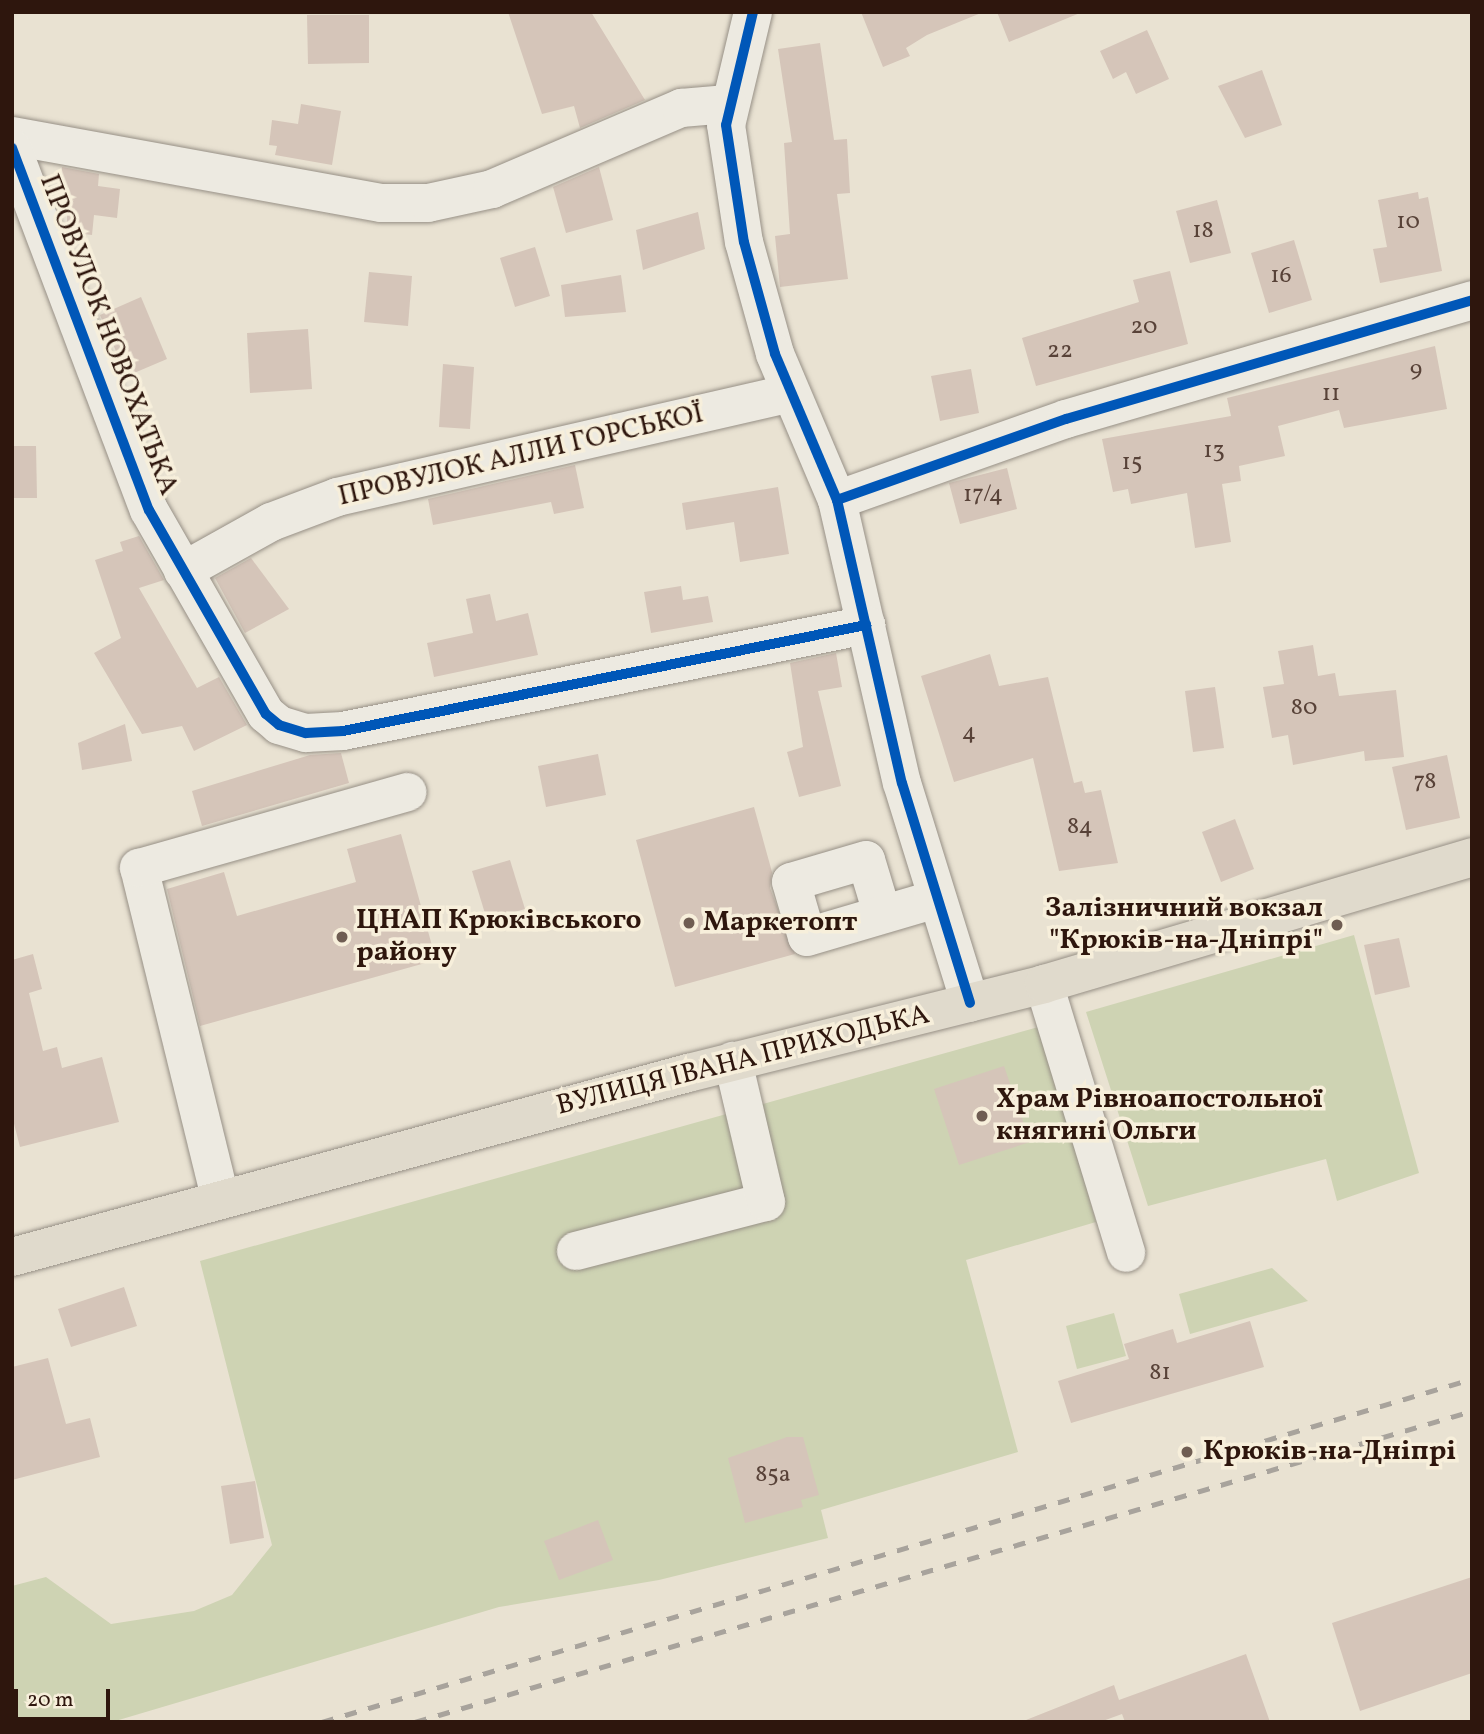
<!DOCTYPE html>
<meta charset="utf-8">
<style>
body{margin:0}
#map{position:relative;width:1484px;height:1734px;overflow:hidden;background:#e9e2d2;font-family:Vollkorn,serif}
div>[style]{position:absolute}
.green>*{inset:0;background:#ced3b3}
.building>*{inset:0;background:#d5c5b9}
.roads{filter:drop-shadow(0 0 2px #979086) drop-shadow(0 0 2px #979086)}
.minor>*{height:38px;margin:-19px;padding:0 19px;transform-origin:19px;border-radius:19px;background:#edeae1}
.major>*{height:38px;margin:-19px;padding:0 19px;transform-origin:19px;border-radius:19px;background:#e0dacc}
.rail>*{height:5px;margin-top:-2.5px;transform-origin:0;background:repeating-linear-gradient(90deg,#a8a39c 0 12px,transparent 0 24px)}
.cycleway>*{height:10px;margin:-5px;padding:0 5px;transform-origin:5px;border-radius:5px;background:#0057b8}
.dots>*{width:19px;height:19px;translate:-50% -50%;box-sizing:border-box;border:4px solid #f7efdb;border-radius:50%}
span{translate:-50% -50%;white-space:nowrap;text-align:center;line-height:1.15;-webkit-text-stroke:7px #f7efdb;paint-order:stroke}
.number-label{font-size:24px;color:#584238}
.number-label span{-webkit-text-stroke-width:0}
.street-label{font-size:28px;color:#2e160d}
.poi-label{font-size:28px;color:#2e160d;font-weight:700}
.right{translate:-100% -50%;text-align:right}
.left{translate:0 -50%;text-align:left}
.frame{position:absolute;inset:0;border:14px solid #2e160d;pointer-events:none}
.scale{position:absolute;left:14px;top:1689px;width:96px;height:32px;box-sizing:border-box;border:4px solid #2e160d;border-top:0;padding-left:9px;font-size:21px;line-height:24px;white-space:nowrap;color:#2e160d;-webkit-text-stroke:5px #f7efdb;paint-order:stroke}
</style>
<div id="map">
<div class="green">
<div style="clip-path:polygon(1354px 935px,1419px 1173px,1337px 1201px,1326px 1159px,1148px 1206px,1086px 1012px)"></div>
<div style="clip-path:polygon(1042px 1026px,1096px 1222px,966px 1260px,1018px 1452px,821px 1510px,828px 1538px,659px 1580px,499px 1607px,112px 1722px,12px 1722px,12px 1586px,46px 1577px,111px 1624px,194px 1611px,232px 1595px,272px 1545px,200px 1261px)"></div>
<div style="clip-path:polygon(1272px 1268px,1308px 1301px,1190px 1334px,1179px 1294px)"></div>
<div style="clip-path:polygon(1114px 1313px,1126px 1356px,1077px 1369px,1066px 1326px)"></div>
</div>
<div class="building">
<div style="clip-path:polygon(508px 12px,591px 12px,645px 100px,580px 128px,574px 106px,542px 114px)"></div>
<div style="clip-path:polygon(861px 12px,981px 12px,981px 13px,927px 35px,906px 48px,910px 56px,883px 67px)"></div>
<div style="clip-path:polygon(997px 12px,1079px 12px,1080px 13px,1009px 42px)"></div>
<div style="clip-path:polygon(307px 15px,369px 15px,369px 63px,308px 64px)"></div>
<div style="clip-path:polygon(1147px 30px,1169px 79px,1136px 94px,1126px 72px,1113px 79px,1100px 51px)"></div>
<div style="clip-path:polygon(820px 43px,834px 140px,847px 139px,850px 193px,837px 194px,848px 279px,780px 287px,775px 236px,790px 234px,784px 143px,792px 142px,778px 49px)"></div>
<div style="clip-path:polygon(1262px 70px,1282px 125px,1245px 138px,1218px 86px)"></div>
<div style="clip-path:polygon(301px 104px,341px 111px,332px 165px,275px 155px,277px 146px,269px 145px,272px 120px,298px 124px)"></div>
<div style="clip-path:polygon(62px 167px,99px 174px,98px 186px,120px 189px,117px 218px,94px 215px,92px 235px,67px 232px,67px 213px,58px 207px)"></div>
<div style="clip-path:polygon(599px 167px,613px 220px,566px 233px,553px 187px)"></div>
<div style="clip-path:polygon(1418px 192px,1419px 199px,1428px 197px,1442px 271px,1380px 283px,1373px 249px,1387px 247px,1378px 200px)"></div>
<div style="clip-path:polygon(1217px 200px,1231px 253px,1190px 263px,1176px 211px)"></div>
<div style="clip-path:polygon(698px 212px,705px 249px,643px 270px,636px 230px)"></div>
<div style="clip-path:polygon(1294px 240px,1312px 300px,1269px 313px,1251px 253px)"></div>
<div style="clip-path:polygon(535px 247px,550px 296px,515px 307px,500px 258px)"></div>
<div style="clip-path:polygon(1170px 271px,1188px 344px,1036px 386px,1022px 338px,1139px 302px,1133px 280px)"></div>
<div style="clip-path:polygon(369px 272px,412px 276px,408px 326px,364px 322px)"></div>
<div style="clip-path:polygon(621px 275px,626px 312px,565px 317px,561px 285px)"></div>
<div style="clip-path:polygon(141px 297px,167px 359px,127px 376px,100px 315px)"></div>
<div style="clip-path:polygon(308px 329px,312px 389px,250px 393px,247px 333px)"></div>
<div style="clip-path:polygon(1435px 346px,1447px 409px,1344px 428px,1339px 410px,1278px 426px,1285px 456px,1239px 466px,1241px 481px,1222px 484px,1231px 542px,1195px 548px,1187px 493px,1131px 504px,1128px 489px,1113px 492px,1102px 439px,1231px 416px,1227px 398px)"></div>
<div style="clip-path:polygon(443px 364px,474px 367px,470px 429px,439px 427px)"></div>
<div style="clip-path:polygon(971px 369px,979px 413px,940px 421px,931px 376px)"></div>
<div style="clip-path:polygon(12px 446px,36px 446px,37px 498px,12px 498px)"></div>
<div style="clip-path:polygon(575px 465px,584px 508px,554px 514px,551px 502px,433px 525px,428px 499px)"></div>
<div style="clip-path:polygon(1007px 468px,1017px 509px,960px 524px,949px 483px)"></div>
<div style="clip-path:polygon(778px 487px,789px 554px,740px 562px,734px 522px,686px 530px,682px 503px)"></div>
<div style="clip-path:polygon(139px 536px,164px 580px,139px 588px,197px 688px,219px 677px,247px 725px,194px 751px,182px 726px,142px 734px,94px 653px,121px 638px,95px 560px,123px 551px,120px 542px)"></div>
<div style="clip-path:polygon(251px 558px,289px 609px,245px 633px,215px 578px)"></div>
<div style="clip-path:polygon(681px 586px,683px 600px,708px 596px,713px 622px,651px 633px,644px 592px)"></div>
<div style="clip-path:polygon(490px 594px,496px 621px,528px 613px,538px 655px,434px 677px,427px 643px,473px 633px,466px 599px)"></div>
<div style="clip-path:polygon(1313px 645px,1318px 676px,1335px 673px,1339px 696px,1396px 690px,1404px 757px,1365px 761px,1364px 751px,1293px 765px,1288px 735px,1272px 738px,1263px 687px,1284px 684px,1278px 651px)"></div>
<div style="clip-path:polygon(836px 653px,842px 687px,818px 691px,841px 786px,799px 797px,787px 752px,803px 747px,790px 663px)"></div>
<div style="clip-path:polygon(990px 654px,999px 686px,1048px 677px,1074px 783px,1082px 781px,1085px 793px,1101px 790px,1118px 863px,1059px 871px,1033px 758px,954px 782px,921px 676px)"></div>
<div style="clip-path:polygon(1215px 687px,1224px 748px,1193px 752px,1185px 691px)"></div>
<div style="clip-path:polygon(125px 724px,132px 761px,82px 770px,78px 743px)"></div>
<div style="clip-path:polygon(341px 753px,349px 783px,202px 826px,192px 791px,310px 755px)"></div>
<div style="clip-path:polygon(598px 754px,606px 795px,546px 807px,538px 766px)"></div>
<div style="clip-path:polygon(1447px 755px,1460px 818px,1406px 830px,1392px 767px)"></div>
<div style="clip-path:polygon(754px 807px,772px 872px,770px 888px,795px 954px,675px 987px,636px 840px)"></div>
<div style="clip-path:polygon(1235px 819px,1254px 869px,1221px 882px,1202px 832px)"></div>
<div style="clip-path:polygon(401px 834px,436px 960px,200px 1026px,167px 889px,224px 872px,237px 916px,356px 882px,347px 849px)"></div>
<div style="clip-path:polygon(510px 860px,525px 909px,487px 920px,472px 871px)"></div>
<div style="clip-path:polygon(1399px 938px,1410px 987px,1375px 995px,1364px 945px)"></div>
<div style="clip-path:polygon(33px 954px,42px 989px,29px 993px,43px 1051px,57px 1047px,62px 1068px,102px 1057px,119px 1122px,20px 1147px,12px 1116px,12px 960px)"></div>
<div style="clip-path:polygon(1004px 1066px,1030px 1142px,959px 1165px,934px 1089px)"></div>
<div style="clip-path:polygon(124px 1287px,137px 1326px,71px 1347px,58px 1309px)"></div>
<div style="clip-path:polygon(1250px 1321px,1264px 1367px,1071px 1423px,1058px 1381px,1129px 1359px,1124px 1344px,1173px 1329px,1177px 1343px)"></div>
<div style="clip-path:polygon(48px 1358px,66px 1424px,90px 1418px,100px 1457px,12px 1480px,12px 1367px)"></div>
<div style="clip-path:polygon(787px 1437px,803px 1437px,819px 1495px,801px 1500px,803px 1507px,745px 1523px,728px 1458px)"></div>
<div style="clip-path:polygon(255px 1481px,264px 1538px,230px 1544px,221px 1486px)"></div>
<div style="clip-path:polygon(598px 1520px,613px 1560px,559px 1580px,544px 1541px)"></div>
<div style="clip-path:polygon(1472px 1577px,1472px 1673px,1360px 1711px,1332px 1623px)"></div>
<div style="clip-path:polygon(1246px 1654px,1270px 1722px,1125px 1722px,1122px 1714px,1100px 1722px,1021px 1722px,1114px 1685px,1119px 1700px)"></div>
</div>
<div class="roads">
<div class="minor">
<div style="left:753px;top:12px;width:116px;rotate:103.4deg"></div>
<div style="left:726px;top:125px;width:118px;rotate:81.3deg"></div>
<div style="left:744px;top:242px;width:116px;rotate:74.5deg"></div>
<div style="left:775px;top:354px;width:159px;rotate:67deg"></div>
<div style="left:837px;top:500px;width:290px;rotate:77.1deg"></div>
<div style="left:902px;top:783px;width:230px;rotate:72.8deg"></div>
<div style="left:12px;top:136px;width:375px;rotate:10.3deg"></div>
<div style="left:381px;top:203px;width:47px"></div>
<div style="left:428px;top:203px;width:66px;rotate:-12.3deg"></div>
<div style="left:492px;top:189px;width:206px;rotate:-23.2deg"></div>
<div style="left:681px;top:108px;width:47px;rotate:-4.9deg"></div>
<div style="left:12px;top:148px;width:387px;rotate:69.3deg"></div>
<div style="left:149px;top:510px;width:235px;rotate:60.2deg"></div>
<div style="left:266px;top:714px;width:17px;rotate:40deg"></div>
<div style="left:279px;top:725px;width:28px;rotate:17deg"></div>
<div style="left:306px;top:733px;width:37px;rotate:-3deg"></div>
<div style="left:343px;top:731px;width:534px;rotate:-11.46deg"></div>
<div style="left:837px;top:500px;width:243px;rotate:-19.5deg"></div>
<div style="left:1066px;top:419px;width:423px;rotate:-16.3deg"></div>
<div style="left:183px;top:571px;width:101px;rotate:-29.1deg"></div>
<div style="left:271px;top:522px;width:71px;rotate:-20.7deg"></div>
<div style="left:337px;top:497px;width:465px;rotate:-12.9deg"></div>
<div style="left:882px;top:913px;width:55px;rotate:-106.8deg"></div>
<div style="left:866px;top:860px;width:78px;rotate:163.7deg"></div>
<div style="left:791px;top:882px;width:57px;rotate:73.8deg"></div>
<div style="left:807px;top:937px;width:131px;rotate:-16.4deg"></div>
<div style="left:1044px;top:984px;width:281px;rotate:73deg"></div>
<div style="left:220px;top:1197px;width:339px;rotate:-103.8deg"></div>
<div style="left:139px;top:868px;width:279px;rotate:-15.8deg"></div>
<div style="left:576px;top:1251px;width:196px;rotate:-14.5deg"></div>
<div style="left:766px;top:1202px;width:145px;rotate:-103.2deg"></div>
</div>
<div class="major">
<div style="left:12px;top:1257px;width:701px;rotate:-15.23deg"></div>
<div style="left:688px;top:1073px;width:367px;rotate:-14deg"></div>
<div style="left:1044px;top:984px;width:446px;rotate:-16.5deg"></div>
</div>
</div>
<div class="rail">
<div style="left:322px;top:1722px;width:1200px;rotate:-16.61deg"></div>
<div style="left:415px;top:1722px;width:1102px;rotate:-16.4deg"></div>
</div>
<div class="cycleway">
<div style="left:753px;top:12px;width:116px;rotate:103.4deg"></div>
<div style="left:726px;top:125px;width:118px;rotate:81.3deg"></div>
<div style="left:744px;top:242px;width:116px;rotate:74.5deg"></div>
<div style="left:775px;top:354px;width:159px;rotate:67deg"></div>
<div style="left:837px;top:500px;width:290px;rotate:77.1deg"></div>
<div style="left:902px;top:783px;width:230px;rotate:72.8deg"></div>
<div style="left:12px;top:148px;width:387px;rotate:69.3deg"></div>
<div style="left:149px;top:510px;width:235px;rotate:60.2deg"></div>
<div style="left:266px;top:714px;width:17px;rotate:40deg"></div>
<div style="left:279px;top:725px;width:28px;rotate:17deg"></div>
<div style="left:306px;top:733px;width:37px;rotate:-3deg"></div>
<div style="left:343px;top:731px;width:534px;rotate:-11.46deg"></div>
<div style="left:837px;top:500px;width:243px;rotate:-19.5deg"></div>
<div style="left:1066px;top:419px;width:423px;rotate:-16.3deg"></div>
</div>
<div class="dots">
<div style="left:689px;top:923px;background:#6f5d52"></div>
<div style="left:1337px;top:925px;background:#6f5d52"></div>
<div style="left:342px;top:937px;background:#6f5d52"></div>
<div style="left:982px;top:1116px;background:#6f5d52"></div>
<div style="left:1187px;top:1452px;background:#6f5d52"></div>
</div>
<div class="number-label">
<span style="left:1408px;top:223px">10</span>
<span style="left:1203px;top:232px">18</span>
<span style="left:1281px;top:277px">16</span>
<span style="left:1144px;top:328px">20</span>
<span style="left:1060px;top:352px">22</span>
<span style="left:1416px;top:371px">9</span>
<span style="left:1331px;top:395px">11</span>
<span style="left:1214px;top:452px">13</span>
<span style="left:1132px;top:464px">15</span>
<span style="left:983px;top:496px">17/4</span>
<span style="left:1304px;top:709px">80</span>
<span style="left:969px;top:734px">4</span>
<span style="left:1425px;top:783px">78</span>
<span style="left:1080px;top:828px">84</span>
<span style="left:1160px;top:1374px">81</span>
<span style="left:773px;top:1476px">85а</span>
</div>
<div class="street-label">
<span style="left:108px;top:335px;rotate:69deg">ПРОВУЛОК НОВОХАТЬКА</span>
<span style="left:521px;top:456px;rotate:-13deg">ПРОВУЛОК АЛЛИ ГОРСЬКОЇ</span>
<span style="left:743px;top:1061px;rotate:-14deg">ВУЛИЦЯ ІВАНА ПРИХОДЬКА</span>
</div>
<div class="poi-label">
<span class="right" style="left:1323px;top:925px">Залізничний вокзал<br>"Крюкiв-на-Днiпрi"</span>
<span class="left" style="left:356px;top:937px">ЦНАП Крюківського<br>району</span>
<span class="left" style="left:703px;top:923px">Маркетопт</span>
<span class="left" style="left:996px;top:1116px">Храм Рівноапостольної<br>княгині Ольги</span>
<span class="left" style="left:1203px;top:1452px">Крюків-на-Дніпрі</span>
</div>
<div class="frame"></div>
<div class="scale">20 m</div>
</div>
